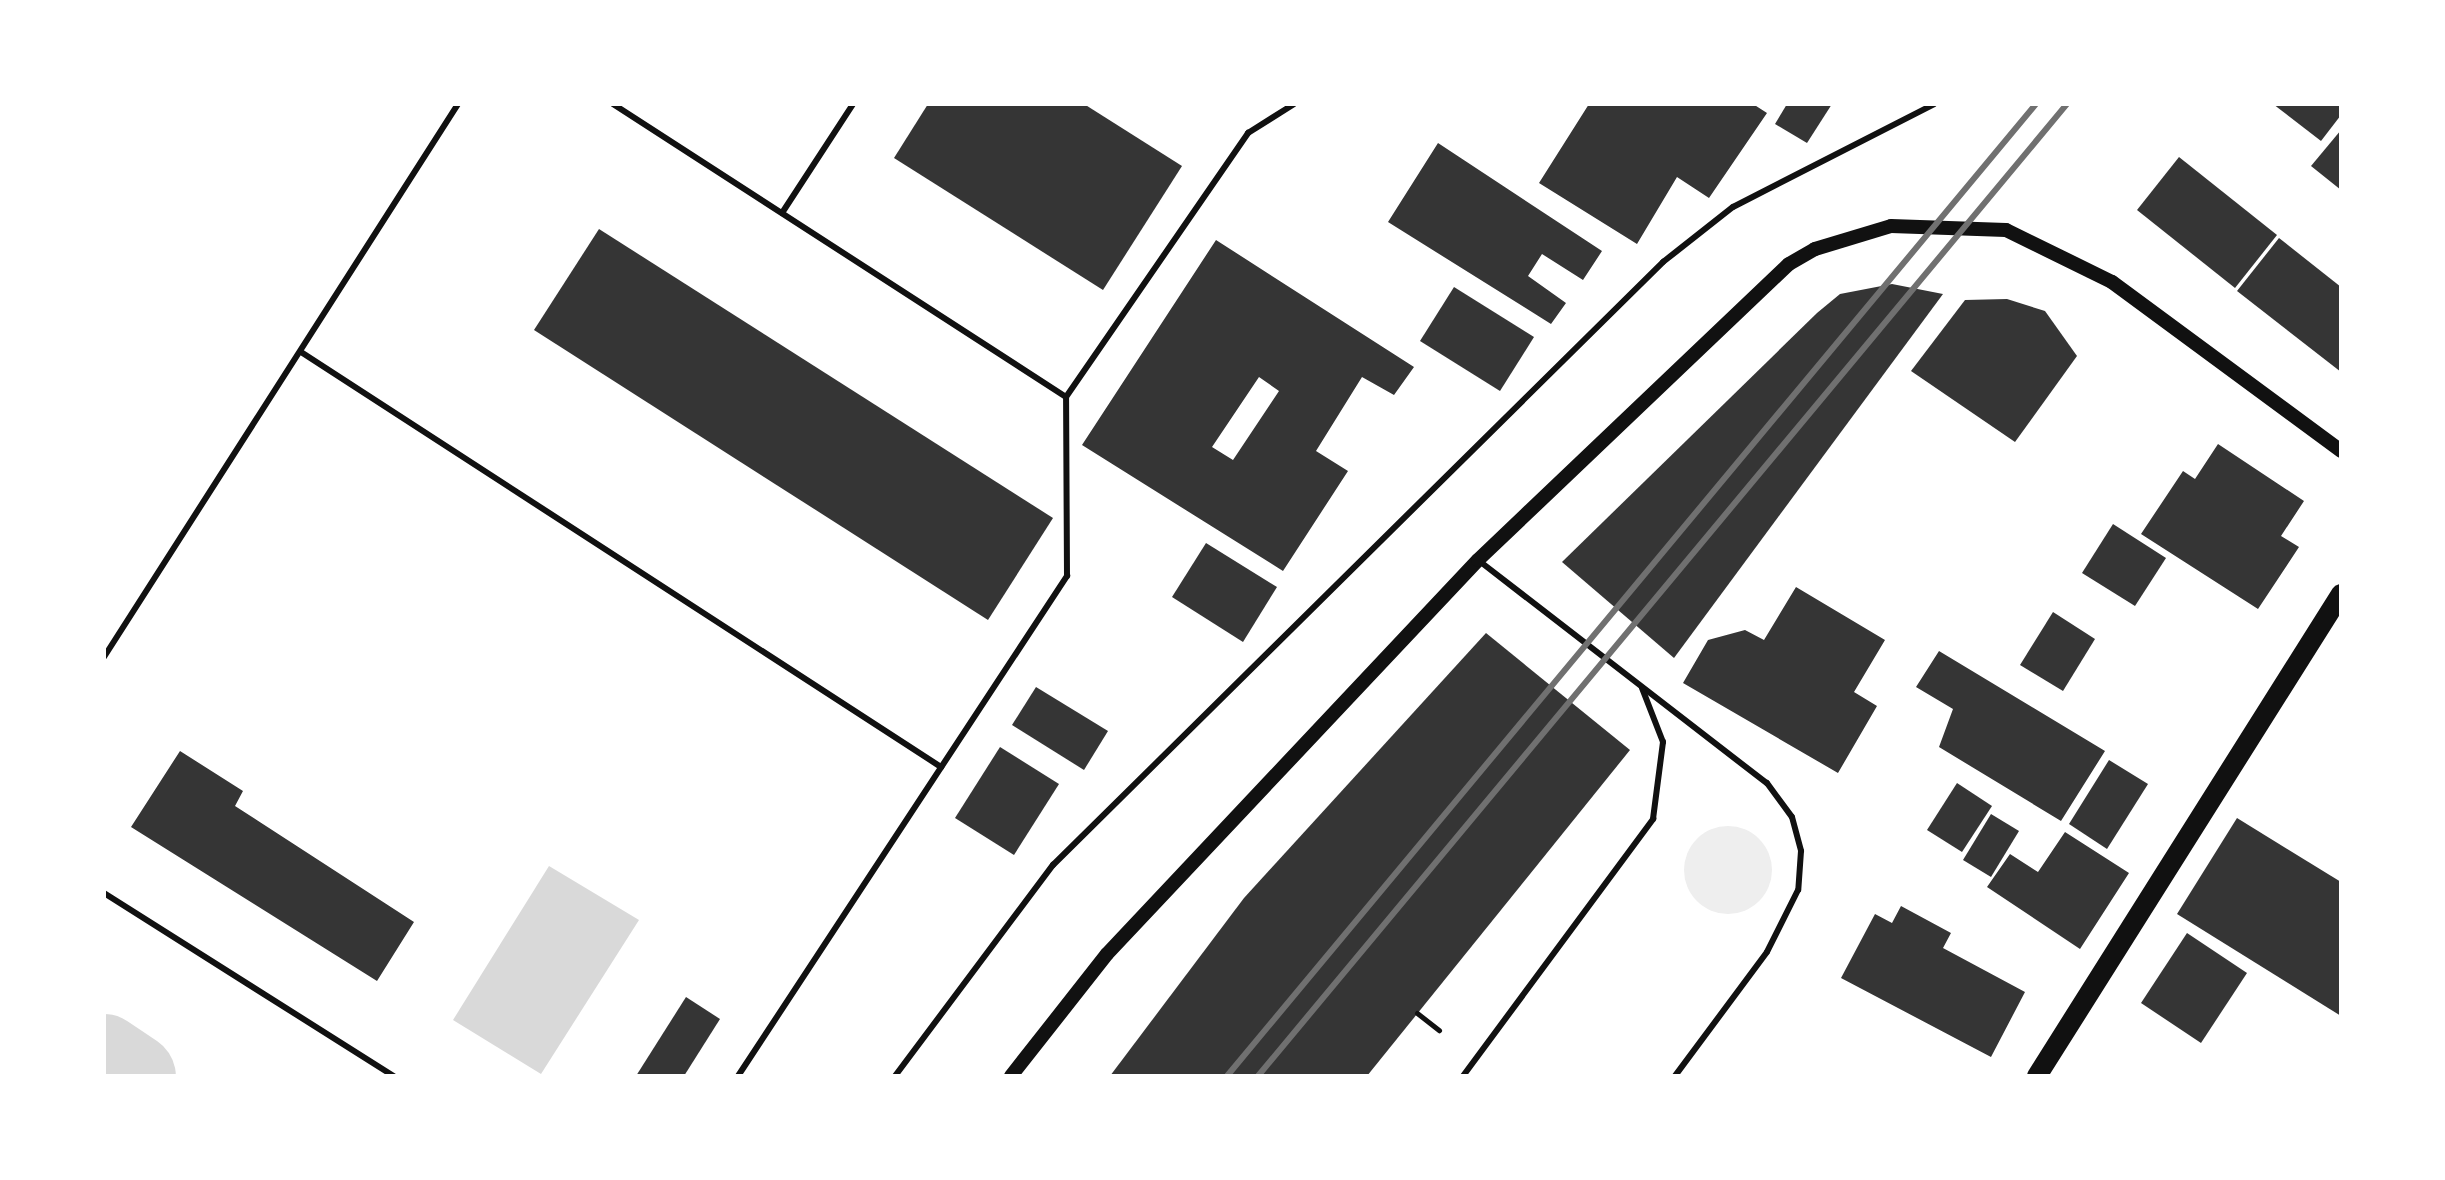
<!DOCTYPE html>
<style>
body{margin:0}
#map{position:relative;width:2445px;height:1180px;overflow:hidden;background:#fff;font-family:Ubuntu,sans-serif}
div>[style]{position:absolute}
.green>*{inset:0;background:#eee}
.round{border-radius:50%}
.water>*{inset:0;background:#d9d9d9}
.river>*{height:84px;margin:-42px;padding:0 42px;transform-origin:42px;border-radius:42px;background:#d9d9d9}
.building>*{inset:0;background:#353535}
.path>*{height:5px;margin:-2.5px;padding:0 2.5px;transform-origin:2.5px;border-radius:2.5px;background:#111}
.service>*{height:6px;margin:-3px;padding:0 3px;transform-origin:3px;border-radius:3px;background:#111}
.tertiary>*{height:14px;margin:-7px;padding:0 7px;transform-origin:7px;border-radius:7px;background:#111}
.primary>*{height:20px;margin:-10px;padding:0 10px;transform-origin:10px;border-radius:10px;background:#111}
.rail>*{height:6px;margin:-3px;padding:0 3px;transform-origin:3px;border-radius:3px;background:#707070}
span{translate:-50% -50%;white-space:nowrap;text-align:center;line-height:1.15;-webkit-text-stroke:6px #fff;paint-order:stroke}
.frame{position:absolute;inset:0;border:106px solid #fff;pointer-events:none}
</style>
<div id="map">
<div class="green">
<div class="round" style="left:1684px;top:826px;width:88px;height:88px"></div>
</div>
<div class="water">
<div style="clip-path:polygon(549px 866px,639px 920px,541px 1074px,453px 1020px)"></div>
</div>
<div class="river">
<div style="left:104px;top:1056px;width:36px;rotate:34deg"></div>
</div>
<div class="building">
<div style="clip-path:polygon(928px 104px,1084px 104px,1182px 166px,1103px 290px,894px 158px)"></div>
<div style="clip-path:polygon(1589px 104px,1753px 104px,1767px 113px,1709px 198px,1677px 177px,1637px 244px,1539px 183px)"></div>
<div style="clip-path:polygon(1787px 104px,1832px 104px,1807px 143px,1775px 124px)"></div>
<div style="clip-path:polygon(2273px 104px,2341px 104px,2341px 115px,2321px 141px)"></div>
<div style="clip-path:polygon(2341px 130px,2341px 190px,2311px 166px)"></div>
<div style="clip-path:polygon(1438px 143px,1602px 251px,1583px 280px,1542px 254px,1528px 276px,1566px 303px,1551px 324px,1388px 222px)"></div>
<div style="clip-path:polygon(2179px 157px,2277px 235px,2235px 288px,2137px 210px)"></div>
<div style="clip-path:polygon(599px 229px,1053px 518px,988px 620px,534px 330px)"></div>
<div style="clip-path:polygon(2279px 238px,2341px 287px,2341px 372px,2237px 291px)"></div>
<div style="clip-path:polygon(evenodd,1216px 240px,1414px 367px,1394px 395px,1362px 377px,1316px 451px,1348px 471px,1283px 571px,1082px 445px,1216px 240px,1259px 377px,1279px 391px,1233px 460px,1212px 447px,1259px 377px)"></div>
<div style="clip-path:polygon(1892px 284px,1943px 294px,1674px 658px,1562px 562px,1817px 313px,1840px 294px)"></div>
<div style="clip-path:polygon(1454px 287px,1534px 337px,1500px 391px,1420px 341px)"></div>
<div style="clip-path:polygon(2007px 299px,2045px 311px,2077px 356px,2015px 442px,1911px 371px,1965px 300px)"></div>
<div style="clip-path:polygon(2218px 444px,2304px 501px,2281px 536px,2299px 547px,2258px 609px,2141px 534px,2183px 471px,2195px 479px)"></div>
<div style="clip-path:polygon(2113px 524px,2166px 558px,2135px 606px,2082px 573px)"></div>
<div style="clip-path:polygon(1206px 543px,1277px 587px,1243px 642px,1172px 597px)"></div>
<div style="clip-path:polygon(1796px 587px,1885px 640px,1854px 692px,1877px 706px,1838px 773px,1683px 683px,1708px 640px,1745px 630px,1764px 640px)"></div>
<div style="clip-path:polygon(2053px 612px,2095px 639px,2063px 691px,2020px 665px)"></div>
<div style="clip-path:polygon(1486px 633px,1630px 750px,1367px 1076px,1110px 1076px,1244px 898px)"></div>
<div style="clip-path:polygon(1939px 651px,2105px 751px,2061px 821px,1939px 747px,1953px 709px,1916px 687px)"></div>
<div style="clip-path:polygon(1036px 687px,1108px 731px,1084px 770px,1012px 725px)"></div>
<div style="clip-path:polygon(1000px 747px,1059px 784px,1014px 855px,955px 818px)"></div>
<div style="clip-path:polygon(180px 751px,243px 791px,235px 806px,414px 922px,377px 981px,131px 827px)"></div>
<div style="clip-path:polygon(2109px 760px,2148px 784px,2107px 849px,2069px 824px)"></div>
<div style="clip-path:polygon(1957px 783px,1992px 806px,1962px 852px,1927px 830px)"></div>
<div style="clip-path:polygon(1991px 814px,2019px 831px,1991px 877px,1963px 860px)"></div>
<div style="clip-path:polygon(2237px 818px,2341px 882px,2341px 1016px,2177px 914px)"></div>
<div style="clip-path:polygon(2065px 832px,2129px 873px,2080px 949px,1987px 887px,2010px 854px,2038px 872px)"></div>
<div style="clip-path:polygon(1901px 906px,1951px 933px,1943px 948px,2025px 992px,1991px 1057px,1841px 978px,1875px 914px,1892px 923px)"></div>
<div style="clip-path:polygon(2187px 933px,2247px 973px,2201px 1043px,2141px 1003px)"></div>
<div style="clip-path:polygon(686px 997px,720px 1019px,684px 1076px,636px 1076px)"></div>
</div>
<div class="path">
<div style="left:1417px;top:1013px;width:28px;rotate:38deg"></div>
</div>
<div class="service">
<div style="left:613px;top:104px;width:539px;rotate:32.89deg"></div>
<div style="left:782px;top:213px;width:130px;rotate:-56.9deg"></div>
<div style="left:301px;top:352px;width:763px;rotate:32.96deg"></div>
<div style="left:1478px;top:560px;width:365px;rotate:37.7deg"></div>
<div style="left:1767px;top:783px;width:42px;rotate:53.7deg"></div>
<div style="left:1792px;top:817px;width:35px;rotate:75deg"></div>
<div style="left:1801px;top:851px;width:39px;rotate:94deg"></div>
<div style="left:1798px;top:890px;width:69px;rotate:116.6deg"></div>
<div style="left:1767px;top:952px;width:154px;rotate:126.6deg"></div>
<div style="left:104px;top:657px;width:657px;rotate:-57.37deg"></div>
<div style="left:104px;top:893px;width:343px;rotate:32.3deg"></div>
<div style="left:738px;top:1076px;width:599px;rotate:-56.66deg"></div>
<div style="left:1067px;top:576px;width:179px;rotate:-90.3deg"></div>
<div style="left:1066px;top:397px;width:321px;rotate:-55.4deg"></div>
<div style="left:1248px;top:133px;width:54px;rotate:-32.2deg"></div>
<div style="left:895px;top:1076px;width:264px;rotate:-53.2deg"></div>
<div style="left:1053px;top:865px;width:858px;rotate:-44.67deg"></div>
<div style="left:1663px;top:262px;width:89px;rotate:-38.2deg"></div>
<div style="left:1733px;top:207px;width:226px;rotate:-27.1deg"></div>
<div style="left:1463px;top:1076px;width:320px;rotate:-53.5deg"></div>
<div style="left:1653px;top:819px;width:78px;rotate:-82.6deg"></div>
<div style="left:1663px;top:742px;width:58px;rotate:-111.3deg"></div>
</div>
<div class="tertiary">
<div style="left:1011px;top:1076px;width:155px;rotate:-51.8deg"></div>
<div style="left:1107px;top:954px;width:541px;rotate:-46.72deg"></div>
<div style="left:1478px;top:560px;width:429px;rotate:-43.6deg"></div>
<div style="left:1789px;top:264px;width:30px;rotate:-30deg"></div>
<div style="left:1815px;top:249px;width:79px;rotate:-16.8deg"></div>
<div style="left:1891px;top:226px;width:115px;rotate:2deg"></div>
<div style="left:2006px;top:230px;width:118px;rotate:26.1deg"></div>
<div style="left:2112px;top:282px;width:285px;rotate:36.4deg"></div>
</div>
<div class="primary">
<div style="left:2037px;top:1076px;width:570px;rotate:-57.76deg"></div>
</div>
<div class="rail">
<div style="left:1227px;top:1076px;width:1265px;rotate:-50.23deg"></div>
<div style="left:1258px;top:1076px;width:1265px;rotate:-50.23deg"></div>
</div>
<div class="frame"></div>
</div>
